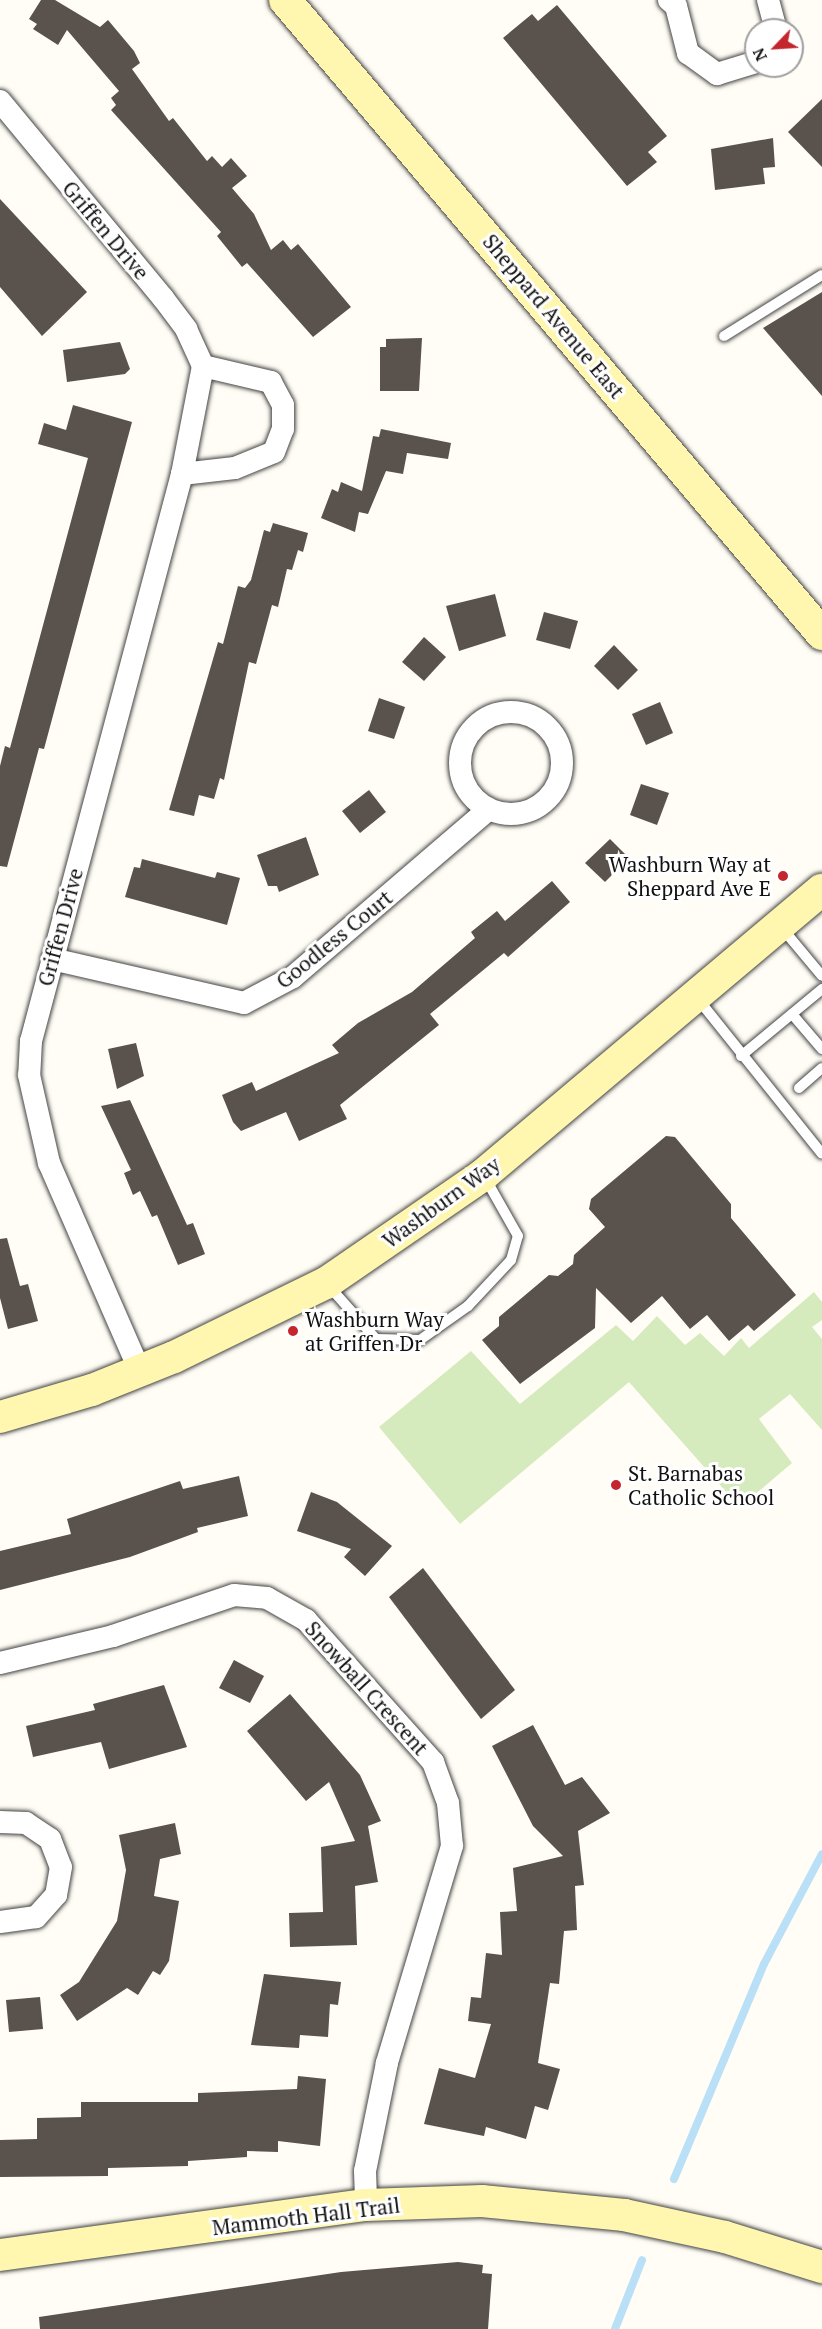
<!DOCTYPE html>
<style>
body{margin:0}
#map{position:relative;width:822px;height:2329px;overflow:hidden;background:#fffdf5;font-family:"PT Serif",serif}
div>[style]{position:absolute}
.green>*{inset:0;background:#d5ebbd}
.stream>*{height:8px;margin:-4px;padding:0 4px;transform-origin:4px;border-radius:4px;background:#b9e0f7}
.building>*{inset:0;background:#5a524d}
.roads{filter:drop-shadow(0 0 2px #444) drop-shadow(0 0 2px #444)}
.lane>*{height:10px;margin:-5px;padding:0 5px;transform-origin:5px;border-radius:5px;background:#fff}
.street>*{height:22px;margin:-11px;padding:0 11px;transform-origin:11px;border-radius:11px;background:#fff}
.street>.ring{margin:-11px;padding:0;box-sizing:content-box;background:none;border:22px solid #fff;border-radius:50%}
.secondary>*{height:32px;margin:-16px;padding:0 16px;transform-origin:16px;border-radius:16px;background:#fff6b0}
.dots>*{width:16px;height:16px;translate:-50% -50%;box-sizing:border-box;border:3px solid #fff;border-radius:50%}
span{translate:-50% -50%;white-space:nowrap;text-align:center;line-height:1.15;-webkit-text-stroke:6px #fff;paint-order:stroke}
.street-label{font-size:21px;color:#111}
.poi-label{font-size:21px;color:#111}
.right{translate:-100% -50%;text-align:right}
.left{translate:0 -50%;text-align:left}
.north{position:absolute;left:744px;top:18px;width:60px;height:60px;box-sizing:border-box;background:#fff;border:2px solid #a0a0a0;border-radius:50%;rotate:245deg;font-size:16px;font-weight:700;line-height:24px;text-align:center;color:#111}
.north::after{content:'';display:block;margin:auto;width:21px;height:27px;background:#c4262e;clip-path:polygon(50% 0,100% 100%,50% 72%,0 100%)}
</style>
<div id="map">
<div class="green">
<div style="clip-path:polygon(814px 1292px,822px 1302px,822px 1320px,812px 1327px,822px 1339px,822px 1430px,790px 1394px,759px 1419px,792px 1463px,752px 1497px,728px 1494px,629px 1382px,460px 1524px,379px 1427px,471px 1351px,520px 1404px,616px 1325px,633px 1341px,657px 1316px,685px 1345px,700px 1333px,724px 1356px,741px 1338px,749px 1348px)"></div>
</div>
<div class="stream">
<div style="left:674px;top:2179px;width:233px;rotate:-67.3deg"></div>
<div style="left:764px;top:1964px;width:124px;rotate:-62.2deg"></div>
<div style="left:615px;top:2329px;width:74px;rotate:-68.6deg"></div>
</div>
<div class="building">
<div style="clip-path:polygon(41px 0,55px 0,100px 27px,108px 20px,134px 51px,140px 63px,132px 69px,169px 121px,173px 118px,207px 161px,212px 156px,222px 167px,231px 158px,247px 176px,232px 188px,254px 214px,271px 250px,283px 240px,291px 250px,298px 244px,351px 307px,313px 337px,247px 263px,242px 267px,217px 236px,221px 232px,111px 110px,116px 105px,111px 98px,119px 91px,67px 30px,58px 45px,33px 29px,37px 24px,29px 19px)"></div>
<div style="clip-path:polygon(557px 5px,667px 136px,648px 152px,657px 162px,627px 186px,503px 38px,532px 14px,538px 21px)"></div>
<div style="clip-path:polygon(822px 99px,822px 167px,788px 132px)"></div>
<div style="clip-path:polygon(773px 138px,775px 167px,763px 168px,765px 184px,715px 190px,711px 149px)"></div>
<div style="clip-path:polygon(0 199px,87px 292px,42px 336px,0 287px)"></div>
<div style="clip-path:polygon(822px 292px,822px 396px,763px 328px)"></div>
<div style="clip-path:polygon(422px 338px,419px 391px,380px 391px,380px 347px,386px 347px,386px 339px)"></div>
<div style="clip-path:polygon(120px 342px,130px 369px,125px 374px,67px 382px,63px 350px)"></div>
<div style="clip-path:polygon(73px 405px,132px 422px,44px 749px,39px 748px,7px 867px,0 866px,0 766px,5px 746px,10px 748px,88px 458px,38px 444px,44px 423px,66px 430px)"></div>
<div style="clip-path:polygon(381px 429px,451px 443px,448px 459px,407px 453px,403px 474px,386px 471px,368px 514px,359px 512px,355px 532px,321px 518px,332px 489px,338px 492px,341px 482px,362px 491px,373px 436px,379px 437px)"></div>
<div style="clip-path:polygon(273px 523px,308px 533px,303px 552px,298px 550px,292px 570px,287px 569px,278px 607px,272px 605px,256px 664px,249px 662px,224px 780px,220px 778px,214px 799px,199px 795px,194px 816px,169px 810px,218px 642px,223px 644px,238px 586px,245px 588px,251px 580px,264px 530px,270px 532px)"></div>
<div style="clip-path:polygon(495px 594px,506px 636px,459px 651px,446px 606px)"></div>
<div style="clip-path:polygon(544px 612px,578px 621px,570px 649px,536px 640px)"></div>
<div style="clip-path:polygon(424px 637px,446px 657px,424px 681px,402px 662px)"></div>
<div style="clip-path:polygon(614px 645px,638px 670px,618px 690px,594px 666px)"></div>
<div style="clip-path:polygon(379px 698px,405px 707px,394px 739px,368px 731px)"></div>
<div style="clip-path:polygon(660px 702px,673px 733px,646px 745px,632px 714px)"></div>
<div style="clip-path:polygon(641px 784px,669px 793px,657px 825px,630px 815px)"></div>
<div style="clip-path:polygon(369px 790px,386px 812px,360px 833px,342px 811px)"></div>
<div style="clip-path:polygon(306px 837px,319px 875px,279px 892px,277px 886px,268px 886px,257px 855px)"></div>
<div style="clip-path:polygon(610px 839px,629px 858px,605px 882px,585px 863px)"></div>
<div style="clip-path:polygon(142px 859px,215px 878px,217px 872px,240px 878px,227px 925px,125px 897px,134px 867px,140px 868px)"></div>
<div style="clip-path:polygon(552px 881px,570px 902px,508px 957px,504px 953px,430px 1014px,439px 1025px,340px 1105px,347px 1119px,299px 1141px,286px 1112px,241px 1131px,233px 1122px,222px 1095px,252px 1082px,256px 1091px,339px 1053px,332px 1045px,358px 1023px,412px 992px,475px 938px,471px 932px,497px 911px,505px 921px)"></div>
<div style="clip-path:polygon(136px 1043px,144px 1076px,117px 1089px,108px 1049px)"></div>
<div style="clip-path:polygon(130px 1100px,187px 1225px,193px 1223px,205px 1254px,178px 1265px,157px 1215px,152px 1217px,140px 1191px,133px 1195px,124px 1173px,131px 1170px,101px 1106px)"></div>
<div style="clip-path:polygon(666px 1136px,675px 1137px,731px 1204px,731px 1218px,796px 1295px,754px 1331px,748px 1325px,729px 1341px,707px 1315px,690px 1329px,662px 1296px,631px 1323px,596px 1288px,595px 1328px,520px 1384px,482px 1340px,499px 1326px,499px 1317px,549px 1275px,558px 1276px,573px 1264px,574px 1255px,605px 1227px,589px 1209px,591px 1199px)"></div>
<div style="clip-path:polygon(7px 1238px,20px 1286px,28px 1284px,38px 1321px,8px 1329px,0 1298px,0 1239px)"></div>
<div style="clip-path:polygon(239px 1476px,248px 1516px,197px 1528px,198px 1532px,130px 1557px,0 1590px,0 1551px,71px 1534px,67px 1519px,180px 1481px,183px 1489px)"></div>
<div style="clip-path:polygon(311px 1492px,337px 1502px,392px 1546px,365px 1576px,344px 1557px,351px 1549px,297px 1531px)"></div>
<div style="clip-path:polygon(423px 1568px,515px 1690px,481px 1719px,389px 1597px)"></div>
<div style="clip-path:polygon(234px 1660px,264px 1676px,250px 1703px,219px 1688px)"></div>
<div style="clip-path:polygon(164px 1685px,187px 1747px,109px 1769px,101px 1742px,33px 1757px,26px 1726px,95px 1710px,93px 1704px)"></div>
<div style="clip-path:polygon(290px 1694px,360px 1775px,381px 1821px,368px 1826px,378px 1882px,355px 1886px,357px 1945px,290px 1947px,289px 1913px,323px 1912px,321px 1847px,355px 1841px,329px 1782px,306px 1801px,247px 1731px)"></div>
<div style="clip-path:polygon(533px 1725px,565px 1785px,582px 1777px,610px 1813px,578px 1831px,584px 1885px,575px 1886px,577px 1930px,564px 1931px,559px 1984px,550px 1983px,538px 2063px,560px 2069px,548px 2110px,535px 2106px,526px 2139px,486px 2127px,484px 2136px,424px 2124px,439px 2068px,475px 2078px,491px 2024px,468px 2021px,471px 1997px,481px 1998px,486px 1953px,502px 1955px,500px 1912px,517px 1911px,513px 1868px,563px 1856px,533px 1826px,492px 1746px)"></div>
<div style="clip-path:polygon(175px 1823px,181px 1854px,160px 1859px,154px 1896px,179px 1901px,169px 1961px,160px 1975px,153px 1971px,138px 1995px,127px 1988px,77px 2021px,60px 1995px,79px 1982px,117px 1921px,126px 1870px,119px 1835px)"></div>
<div style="clip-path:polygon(264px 1974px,341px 1982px,338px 2005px,330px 2004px,328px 2037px,300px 2035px,299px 2048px,251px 2045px)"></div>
<div style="clip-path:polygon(40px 1997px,43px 2029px,9px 2032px,6px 2000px)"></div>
<div style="clip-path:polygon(298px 2076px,326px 2079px,320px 2146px,278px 2141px,278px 2152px,247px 2151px,247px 2157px,188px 2161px,188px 2166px,108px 2168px,108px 2176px,0 2177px,0 2140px,37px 2139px,37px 2118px,81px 2117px,81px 2102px,198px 2102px,198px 2093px,297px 2089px)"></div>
<div style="clip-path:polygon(458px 2262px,483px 2265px,482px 2273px,492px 2274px,488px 2329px,40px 2329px,39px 2317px,341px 2272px)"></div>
</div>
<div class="roads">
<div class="lane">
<div style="left:724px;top:336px;width:115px;rotate:-31.9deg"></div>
<div style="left:782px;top:928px;width:62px;rotate:50.2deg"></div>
<div style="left:698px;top:999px;width:198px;rotate:51.3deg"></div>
<div style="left:792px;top:1014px;width:46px;rotate:49.4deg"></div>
<div style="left:741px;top:1056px;width:105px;rotate:-39.6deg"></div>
<div style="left:799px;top:1088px;width:30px;rotate:-41deg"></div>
<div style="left:328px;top:1285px;width:72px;rotate:48.4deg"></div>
<div style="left:376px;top:1339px;width:44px;rotate:1.3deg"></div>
<div style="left:420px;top:1340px;width:59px;rotate:-35.3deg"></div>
<div style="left:468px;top:1306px;width:63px;rotate:-46.9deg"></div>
<div style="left:511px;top:1260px;width:25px;rotate:-74deg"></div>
<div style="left:518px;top:1236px;width:69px;rotate:-119.5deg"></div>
</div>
<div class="street">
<div style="left:669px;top:0;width:9px;rotate:41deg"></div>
<div style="left:676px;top:6px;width:49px;rotate:75.7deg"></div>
<div style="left:688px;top:53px;width:36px;rotate:36deg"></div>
<div style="left:717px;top:74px;width:41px;rotate:-17.1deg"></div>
<div style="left:768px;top:0;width:31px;rotate:75deg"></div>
<div style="left:0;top:101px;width:256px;rotate:50.4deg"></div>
<div style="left:163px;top:298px;width:39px;rotate:53deg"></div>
<div style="left:186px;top:329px;width:41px;rotate:65.3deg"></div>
<div style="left:203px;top:366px;width:110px;rotate:101deg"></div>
<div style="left:182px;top:474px;width:587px;rotate:104.91deg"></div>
<div style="left:31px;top:1041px;width:34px;rotate:93deg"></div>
<div style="left:29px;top:1075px;width:90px;rotate:77.2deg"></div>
<div style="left:49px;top:1163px;width:227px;rotate:66.4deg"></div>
<div style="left:182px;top:474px;width:53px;rotate:-6.5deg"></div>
<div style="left:235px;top:468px;width:42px;rotate:-22.3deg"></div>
<div style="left:274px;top:452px;width:25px;rotate:-69deg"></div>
<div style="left:283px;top:429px;width:24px;rotate:-90deg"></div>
<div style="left:283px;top:405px;width:26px;rotate:-118deg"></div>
<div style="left:271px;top:382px;width:70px;rotate:-166.8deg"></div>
<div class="ring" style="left:460px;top:712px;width:80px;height:80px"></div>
<div style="left:52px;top:959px;width:197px;rotate:12.9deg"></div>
<div style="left:244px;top:1003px;width:55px;rotate:-28deg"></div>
<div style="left:293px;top:977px;width:258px;rotate:-40.6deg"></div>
<div style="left:0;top:1663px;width:116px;rotate:-13.4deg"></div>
<div style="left:113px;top:1636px;width:128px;rotate:-18.7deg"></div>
<div style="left:234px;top:1595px;width:33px;rotate:5deg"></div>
<div style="left:267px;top:1598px;width:45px;rotate:29.4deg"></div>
<div style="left:306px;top:1620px;width:191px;rotate:48.2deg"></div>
<div style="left:433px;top:1762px;width:44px;rotate:69.9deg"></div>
<div style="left:448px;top:1803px;width:43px;rotate:84.7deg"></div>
<div style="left:452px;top:1846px;width:227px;rotate:106.7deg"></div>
<div style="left:387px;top:2063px;width:110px;rotate:101.5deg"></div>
<div style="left:365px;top:2171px;width:34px;rotate:88deg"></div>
<div style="left:0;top:1822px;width:26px;rotate:2deg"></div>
<div style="left:26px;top:1823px;width:29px;rotate:34deg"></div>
<div style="left:50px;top:1839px;width:30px;rotate:69deg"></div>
<div style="left:61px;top:1867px;width:28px;rotate:100deg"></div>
<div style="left:56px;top:1895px;width:30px;rotate:132deg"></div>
<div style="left:36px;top:1917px;width:36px;rotate:172deg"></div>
</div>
<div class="secondary">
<div style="left:285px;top:0;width:831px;rotate:49.74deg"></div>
<div style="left:0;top:1417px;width:96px;rotate:-16.4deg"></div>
<div style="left:92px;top:1390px;width:88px;rotate:-21.9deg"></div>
<div style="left:174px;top:1357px;width:169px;rotate:-26deg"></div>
<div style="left:326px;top:1283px;width:191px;rotate:-34.5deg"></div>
<div style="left:483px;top:1175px;width:443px;rotate:-40.1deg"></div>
<div style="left:0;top:2255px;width:369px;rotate:-7.8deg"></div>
<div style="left:366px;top:2205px;width:116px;rotate:-2deg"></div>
<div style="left:482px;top:2201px;width:143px;rotate:5.6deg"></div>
<div style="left:624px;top:2215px;width:103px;rotate:12.3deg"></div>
<div style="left:725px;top:2237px;width:102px;rotate:17.2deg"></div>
</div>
</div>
<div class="dots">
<div style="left:783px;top:876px;background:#c4262e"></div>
<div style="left:293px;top:1331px;background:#c4262e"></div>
<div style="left:616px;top:1485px;background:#c4262e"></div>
</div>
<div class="street-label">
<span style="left:106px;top:230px;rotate:50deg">Griffen Drive</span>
<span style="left:554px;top:316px;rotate:50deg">Sheppard Avenue East</span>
<span style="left:60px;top:927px;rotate:-75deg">Griffen Drive</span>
<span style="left:334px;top:939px;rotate:-39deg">Goodless Court</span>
<span style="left:441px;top:1202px;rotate:-36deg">Washburn Way</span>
<span style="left:367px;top:1688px;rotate:48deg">Snowball Crescent</span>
<span style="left:306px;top:2216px;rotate:-7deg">Mammoth Hall Trail</span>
</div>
<div class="poi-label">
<span class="right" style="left:771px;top:876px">Washburn Way at<br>Sheppard Ave E</span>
<span class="left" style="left:305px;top:1331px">Washburn Way<br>at Griffen Dr</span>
<span class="left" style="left:628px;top:1485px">St. Barnabas<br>Catholic School</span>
</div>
<div class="north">N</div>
</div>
